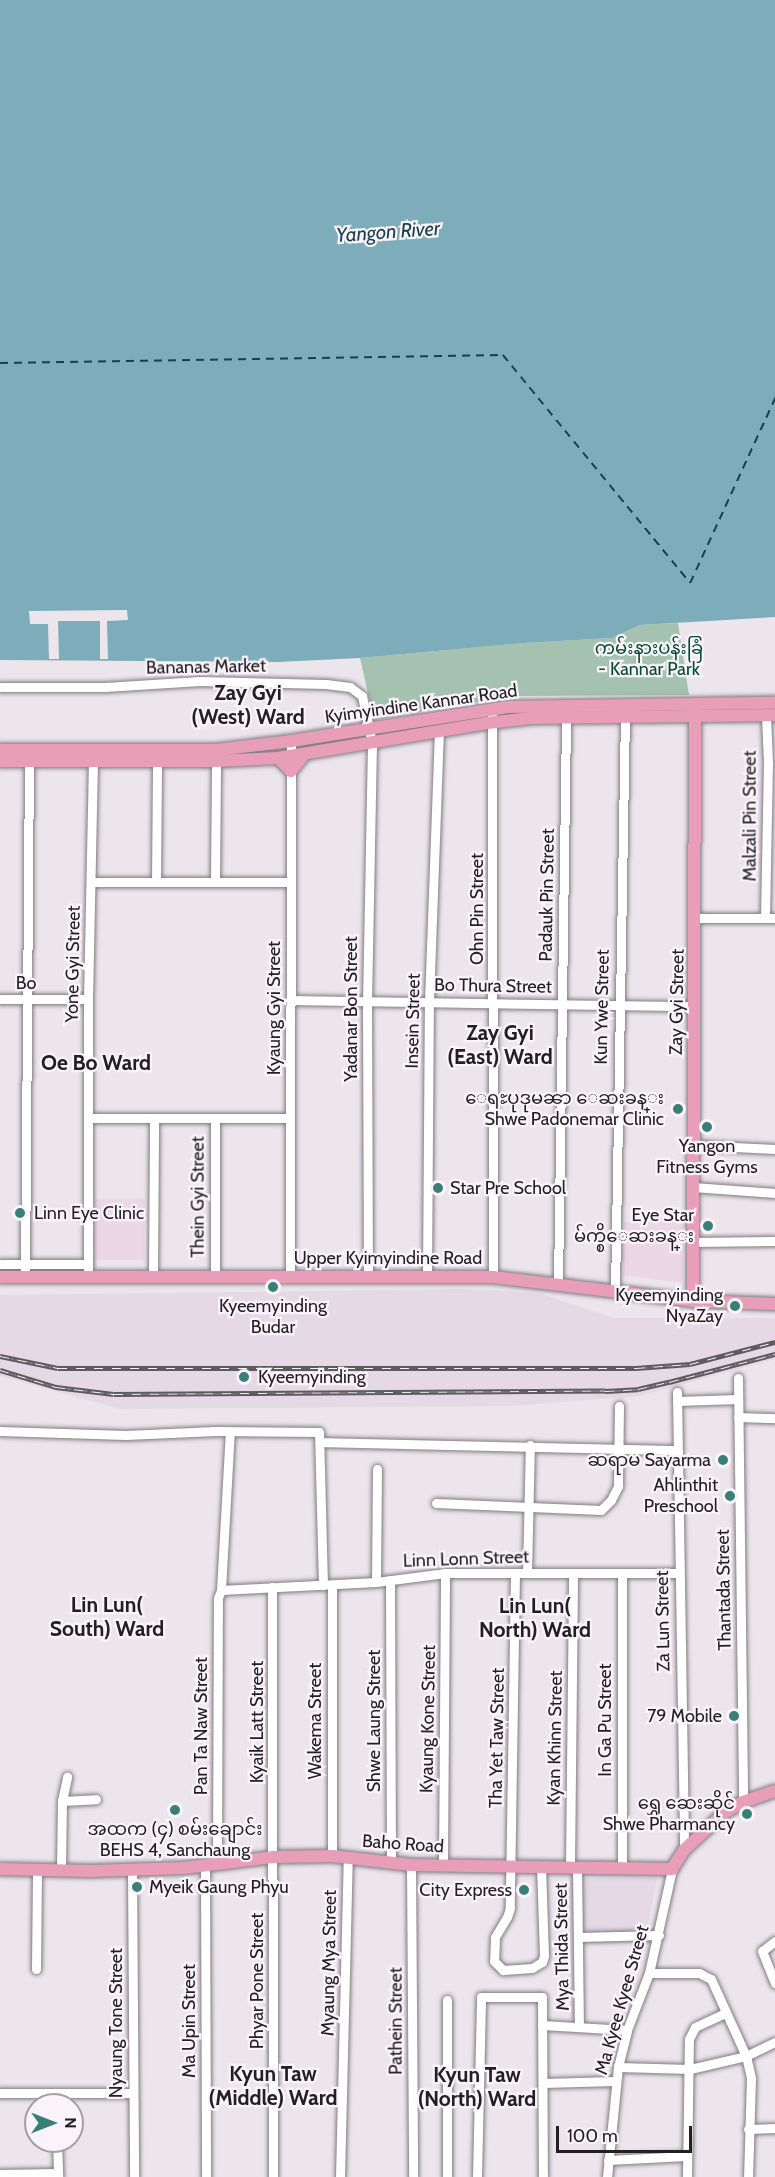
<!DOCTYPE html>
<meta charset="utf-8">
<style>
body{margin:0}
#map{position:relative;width:775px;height:2177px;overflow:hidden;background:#ece6ec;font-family:Cabin,"Noto Sans Myanmar",sans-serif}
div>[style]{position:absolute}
.built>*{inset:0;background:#e5d9e5}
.education>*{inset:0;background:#ecd7e6}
.green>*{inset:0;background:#a5c1b0}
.water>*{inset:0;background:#7dacba}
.pier>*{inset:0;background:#ece6ec}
.ferry>*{height:1.5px;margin-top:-0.75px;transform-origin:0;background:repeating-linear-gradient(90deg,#15414c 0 8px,transparent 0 14px)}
.roads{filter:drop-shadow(0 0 2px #817c81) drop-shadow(0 0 2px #817c81)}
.minor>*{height:9px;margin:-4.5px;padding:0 4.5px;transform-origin:4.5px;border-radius:4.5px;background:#fff}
.major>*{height:12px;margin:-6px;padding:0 6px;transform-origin:6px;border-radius:6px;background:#e89eb6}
.rail>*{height:5px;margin-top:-2.5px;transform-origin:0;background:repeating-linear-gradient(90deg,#faf3fa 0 9px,#5e5b5e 0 18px);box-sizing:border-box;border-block:2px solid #5e5b5e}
.dots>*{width:16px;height:16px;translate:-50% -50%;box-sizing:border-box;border:3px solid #faf3fa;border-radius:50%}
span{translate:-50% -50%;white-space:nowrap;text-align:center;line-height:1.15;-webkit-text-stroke:4.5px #faf3fa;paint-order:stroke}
.park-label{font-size:18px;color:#014c2e}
.street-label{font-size:18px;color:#222022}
.poi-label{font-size:18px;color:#222022}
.right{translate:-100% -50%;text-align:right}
.left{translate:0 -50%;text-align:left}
.water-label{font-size:20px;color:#15414c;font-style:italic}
.quarter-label{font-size:21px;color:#222022;font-weight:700}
.north{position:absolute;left:24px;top:2093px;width:60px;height:60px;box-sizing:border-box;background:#faf3fa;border:2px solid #a49fa4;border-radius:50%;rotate:90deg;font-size:16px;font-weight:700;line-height:24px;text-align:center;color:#222022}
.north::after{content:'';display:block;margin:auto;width:21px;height:27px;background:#387f78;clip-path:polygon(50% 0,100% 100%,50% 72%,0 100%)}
.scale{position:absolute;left:556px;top:2126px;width:136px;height:27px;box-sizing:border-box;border:3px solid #222022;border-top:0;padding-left:8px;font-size:18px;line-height:21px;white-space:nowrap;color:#222022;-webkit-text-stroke:4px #faf3fa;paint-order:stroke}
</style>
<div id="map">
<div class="built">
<div style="clip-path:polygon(463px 1289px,539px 1293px,613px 1318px,775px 1318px,775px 1359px,640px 1396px,512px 1406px,120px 1409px,0 1376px,0 1295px)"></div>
<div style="clip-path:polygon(657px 1878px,645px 1942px,582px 1943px,581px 2018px,571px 2018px,570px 1879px)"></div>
</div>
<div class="education">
<div style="clip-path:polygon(93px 1199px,145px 1199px,144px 1260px,94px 1260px)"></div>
<div style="clip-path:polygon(683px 1221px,683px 1283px,623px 1275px,623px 1222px)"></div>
</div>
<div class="green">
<div style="clip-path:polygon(678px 623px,689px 695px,512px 696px,374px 720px,360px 658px,524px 643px,612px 638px,640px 625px)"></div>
</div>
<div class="water">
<div style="clip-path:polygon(0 0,775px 0,775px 617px,640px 625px,612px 638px,524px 643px,360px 658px,278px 662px,0 660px)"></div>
</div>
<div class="pier">
<div style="clip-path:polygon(127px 610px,128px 620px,107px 621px,108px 659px,100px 659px,100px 621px,58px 621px,59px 659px,49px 659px,48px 624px,30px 624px,29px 611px)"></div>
</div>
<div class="ferry">
<div style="left:0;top:363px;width:503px;rotate:-0.91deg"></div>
<div style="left:503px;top:355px;width:295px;rotate:50.6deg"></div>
<div style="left:690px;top:583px;width:204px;rotate:-65.3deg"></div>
</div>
<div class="roads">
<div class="minor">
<div style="left:0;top:687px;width:105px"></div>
<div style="left:105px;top:687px;width:95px;rotate:-3.6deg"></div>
<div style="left:200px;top:681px;width:126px;rotate:1.4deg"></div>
<div style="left:326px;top:684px;width:24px;rotate:7deg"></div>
<div style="left:350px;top:687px;width:15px;rotate:37deg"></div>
<div style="left:362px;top:696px;width:48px;rotate:78deg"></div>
<div style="left:372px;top:743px;width:258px;rotate:91.1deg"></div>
<div style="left:367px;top:1001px;width:275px;rotate:89.8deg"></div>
<div style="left:492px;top:710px;width:567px;rotate:89.9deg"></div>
<div style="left:92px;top:882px;width:199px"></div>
<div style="left:156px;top:882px;width:121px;rotate:-89.5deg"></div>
<div style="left:215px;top:882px;width:126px;rotate:-89.5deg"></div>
<div style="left:695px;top:918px;width:80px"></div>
<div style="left:765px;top:918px;width:155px;rotate:-88.9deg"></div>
<div style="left:768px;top:763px;width:48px;rotate:-92.4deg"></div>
<div style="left:0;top:999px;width:88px"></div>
<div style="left:290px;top:1000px;width:404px;rotate:0.9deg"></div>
<div style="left:88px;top:1118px;width:201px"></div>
<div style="left:215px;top:1118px;width:158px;rotate:90deg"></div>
<div style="left:693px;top:1145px;width:82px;rotate:2.8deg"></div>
<div style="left:693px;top:1187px;width:82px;rotate:4.2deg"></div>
<div style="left:693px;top:1242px;width:82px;rotate:-0.7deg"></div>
<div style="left:0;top:1264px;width:88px"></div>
<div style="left:427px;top:1275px;width:273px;rotate:-89.6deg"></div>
<div style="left:429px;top:1002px;width:270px;rotate:-87.9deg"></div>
<div style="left:88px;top:1276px;width:277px;rotate:-90deg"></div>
<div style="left:88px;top:999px;width:238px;rotate:-88.8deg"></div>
<div style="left:153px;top:1276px;width:158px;rotate:-89.6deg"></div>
<div style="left:290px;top:1276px;width:535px;rotate:-89.89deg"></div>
<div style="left:25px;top:1278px;width:523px;rotate:-89.56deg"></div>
<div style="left:558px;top:1285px;width:567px;rotate:-89.19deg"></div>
<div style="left:615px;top:1292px;width:580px;rotate:-89.01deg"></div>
<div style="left:738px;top:1378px;width:424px;rotate:89.3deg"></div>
<div style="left:677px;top:1392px;width:458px;rotate:89.1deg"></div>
<div style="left:677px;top:1401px;width:61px;rotate:-1.9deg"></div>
<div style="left:738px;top:1417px;width:37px;rotate:2deg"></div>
<div style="left:0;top:1431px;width:126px;rotate:1.8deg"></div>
<div style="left:126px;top:1435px;width:89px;rotate:-2.6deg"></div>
<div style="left:215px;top:1431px;width:104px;rotate:0.6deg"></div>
<div style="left:319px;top:1432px;width:153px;rotate:88.5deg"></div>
<div style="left:321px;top:1442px;width:356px;rotate:1.3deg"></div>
<div style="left:436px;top:1503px;width:165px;rotate:2.4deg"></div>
<div style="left:601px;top:1510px;width:14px;rotate:-45deg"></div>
<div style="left:611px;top:1500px;width:16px;rotate:-63deg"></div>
<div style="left:618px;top:1486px;width:80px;rotate:-89.3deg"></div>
<div style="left:515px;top:1573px;width:335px;rotate:90.9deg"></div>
<div style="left:510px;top:1908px;width:9px;rotate:108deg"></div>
<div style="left:507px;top:1917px;width:23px;rotate:121deg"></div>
<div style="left:495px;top:1937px;width:24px;rotate:92deg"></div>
<div style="left:494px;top:1961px;width:13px;rotate:45deg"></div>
<div style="left:503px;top:1970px;width:29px;rotate:-4deg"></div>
<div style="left:532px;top:1968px;width:12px;rotate:-31deg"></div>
<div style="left:542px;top:1962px;width:6px;rotate:-72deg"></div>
<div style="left:544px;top:1956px;width:89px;rotate:-91.9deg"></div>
<div style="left:527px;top:1573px;width:128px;rotate:-88.7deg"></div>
<div style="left:622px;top:1573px;width:295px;rotate:90deg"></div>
<div style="left:390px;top:1580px;width:282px;rotate:89.8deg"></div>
<div style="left:376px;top:1582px;width:113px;rotate:-89.5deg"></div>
<div style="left:332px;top:1585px;width:271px;rotate:90deg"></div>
<div style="left:272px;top:1587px;width:590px;rotate:89.9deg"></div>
<div style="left:221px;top:1590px;width:155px;rotate:-3deg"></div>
<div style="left:376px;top:1582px;width:70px;rotate:-7.4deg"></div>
<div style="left:445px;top:1573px;width:233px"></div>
<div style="left:62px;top:1801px;width:34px;rotate:-3deg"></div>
<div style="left:217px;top:1863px;width:265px;rotate:-89.8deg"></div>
<div style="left:218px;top:1598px;width:9px;rotate:-69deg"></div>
<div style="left:221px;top:1590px;width:159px;rotate:-86.8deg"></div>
<div style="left:411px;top:1865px;width:312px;rotate:89.6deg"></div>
<div style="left:443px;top:1865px;width:292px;rotate:-89.6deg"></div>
<div style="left:205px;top:1866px;width:311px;rotate:89.8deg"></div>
<div style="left:570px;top:1867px;width:294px;rotate:-89.4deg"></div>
<div style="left:577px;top:1867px;width:159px;rotate:89.3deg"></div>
<div style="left:132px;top:1869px;width:308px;rotate:89.6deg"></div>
<div style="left:61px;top:1871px;width:70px;rotate:-89.2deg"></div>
<div style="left:62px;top:1801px;width:25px;rotate:-78deg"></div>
<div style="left:578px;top:1937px;width:81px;rotate:-1.4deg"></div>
<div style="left:775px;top:1941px;width:16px;rotate:142deg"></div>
<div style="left:762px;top:1951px;width:35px;rotate:68deg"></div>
<div style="left:36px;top:1969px;width:99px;rotate:-89.4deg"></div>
<div style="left:649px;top:1973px;width:50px"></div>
<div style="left:699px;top:1973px;width:13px;rotate:27deg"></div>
<div style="left:711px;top:1979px;width:85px;rotate:65.6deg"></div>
<div style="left:746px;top:2056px;width:23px;rotate:77deg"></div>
<div style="left:751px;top:2078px;width:99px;rotate:91.7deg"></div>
<div style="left:542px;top:2025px;width:85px;rotate:3.4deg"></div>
<div style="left:618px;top:2067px;width:72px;rotate:1.6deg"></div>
<div style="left:690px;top:2069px;width:57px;rotate:-13.1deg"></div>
<div style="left:746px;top:2056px;width:32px;rotate:-26deg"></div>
<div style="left:543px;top:2083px;width:72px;rotate:-1.6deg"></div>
<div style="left:0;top:2093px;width:133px"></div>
<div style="left:748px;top:2129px;width:27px;rotate:-2deg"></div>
<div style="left:57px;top:2141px;width:36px;rotate:88deg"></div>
<div style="left:608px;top:2160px;width:79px;rotate:-2.9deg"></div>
<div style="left:0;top:2174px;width:58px;rotate:-1deg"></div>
<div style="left:340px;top:2177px;width:319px;rotate:-88.6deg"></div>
<div style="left:447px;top:2177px;width:177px;rotate:-90deg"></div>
<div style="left:477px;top:2177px;width:180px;rotate:-88.7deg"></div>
<div style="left:481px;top:1997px;width:61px"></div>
<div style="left:542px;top:1997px;width:180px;rotate:89.7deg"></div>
<div style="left:607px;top:2177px;width:111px;rotate:-84.3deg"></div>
<div style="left:618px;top:2067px;width:38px;rotate:-76deg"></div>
<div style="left:627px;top:2030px;width:61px;rotate:-68.9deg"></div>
<div style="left:649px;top:1973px;width:107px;rotate:-77.5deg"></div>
<div style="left:687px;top:2177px;width:138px;rotate:-89.2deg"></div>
<div style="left:689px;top:2039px;width:13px;rotate:-63deg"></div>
<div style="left:695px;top:2027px;width:33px;rotate:-25deg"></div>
</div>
<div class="major">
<div style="left:0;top:750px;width:216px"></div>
<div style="left:216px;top:750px;width:76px;rotate:-6.8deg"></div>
<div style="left:291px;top:741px;width:220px;rotate:-8.9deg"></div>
<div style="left:508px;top:707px;width:267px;rotate:-0.9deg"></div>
<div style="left:278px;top:758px;width:18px;rotate:45deg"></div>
<div style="left:291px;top:771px;width:21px;rotate:-51deg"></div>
<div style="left:0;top:761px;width:216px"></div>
<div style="left:216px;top:761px;width:62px;rotate:-2.8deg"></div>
<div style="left:278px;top:758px;width:212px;rotate:-9.5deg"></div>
<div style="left:487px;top:723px;width:44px;rotate:-6.5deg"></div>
<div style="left:531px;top:718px;width:244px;rotate:-0.7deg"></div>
<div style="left:0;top:1277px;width:493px"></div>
<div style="left:493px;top:1277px;width:201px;rotate:6.8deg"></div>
<div style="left:693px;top:1301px;width:82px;rotate:2.1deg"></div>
<div style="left:693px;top:1301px;width:590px;rotate:-89.81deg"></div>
<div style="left:0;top:1869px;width:91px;rotate:1.3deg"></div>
<div style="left:91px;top:1871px;width:93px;rotate:-1.8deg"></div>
<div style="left:184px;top:1868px;width:91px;rotate:-7deg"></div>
<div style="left:274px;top:1857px;width:58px;rotate:-1deg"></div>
<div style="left:332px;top:1856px;width:80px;rotate:6.5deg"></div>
<div style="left:411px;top:1865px;width:261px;rotate:0.9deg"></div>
<div style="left:672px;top:1869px;width:22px;rotate:-58deg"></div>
<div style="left:684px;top:1850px;width:56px;rotate:-42.8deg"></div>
<div style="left:725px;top:1812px;width:21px;rotate:-29deg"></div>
<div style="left:743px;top:1802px;width:34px;rotate:-19deg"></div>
</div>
</div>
<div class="rail">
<div style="left:0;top:1356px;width:59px;rotate:11.7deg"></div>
<div style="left:58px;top:1368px;width:578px"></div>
<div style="left:636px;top:1368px;width:54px;rotate:-4.2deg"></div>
<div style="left:690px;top:1364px;width:88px;rotate:-14.5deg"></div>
<div style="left:0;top:1370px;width:59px;rotate:16.9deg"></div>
<div style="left:56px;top:1387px;width:58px;rotate:6.9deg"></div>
<div style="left:114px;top:1394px;width:491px;rotate:-0.4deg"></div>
<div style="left:605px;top:1391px;width:33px;rotate:-3deg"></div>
<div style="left:638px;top:1389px;width:32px;rotate:-13deg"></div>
<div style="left:669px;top:1382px;width:110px;rotate:-14.8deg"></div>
</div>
<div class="dots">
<div style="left:678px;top:1109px;background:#387f78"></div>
<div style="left:707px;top:1127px;background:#387f78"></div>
<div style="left:438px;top:1188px;background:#387f78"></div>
<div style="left:20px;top:1213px;background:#387f78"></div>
<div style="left:708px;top:1226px;background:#387f78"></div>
<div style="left:273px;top:1287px;background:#387f78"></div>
<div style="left:735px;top:1306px;background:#387f78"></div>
<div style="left:244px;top:1377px;background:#387f78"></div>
<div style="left:723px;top:1460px;background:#387f78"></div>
<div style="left:730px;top:1496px;background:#387f78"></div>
<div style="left:734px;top:1716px;background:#387f78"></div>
<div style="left:175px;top:1810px;background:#387f78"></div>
<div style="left:747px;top:1814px;background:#387f78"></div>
<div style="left:137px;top:1887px;background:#387f78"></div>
<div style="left:524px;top:1890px;background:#387f78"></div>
</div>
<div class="park-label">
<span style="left:649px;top:659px">ကမ်းနားပန်းခြံ<br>- Kannar Park</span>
</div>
<div class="street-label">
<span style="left:206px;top:667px;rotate:-1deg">Bananas Market</span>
<span style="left:421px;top:704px;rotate:-8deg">Kyimyindine Kannar Road</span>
<span style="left:750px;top:816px;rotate:-90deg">Malzali Pin Street</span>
<span style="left:547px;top:895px;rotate:-89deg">Padauk Pin Street</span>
<span style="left:477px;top:909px;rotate:-90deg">Ohn Pin Street</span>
<span style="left:73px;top:964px;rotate:-89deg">Yone Gyi Street</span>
<span style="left:26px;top:983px">Bo</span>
<span style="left:493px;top:986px;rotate:1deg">Bo Thura Street</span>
<span style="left:677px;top:1002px;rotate:-89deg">Zay Gyi Street</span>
<span style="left:602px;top:1007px;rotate:-89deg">Kun Ywe Street</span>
<span style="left:274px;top:1008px;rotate:-90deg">Kyaung Gyi Street</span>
<span style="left:351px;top:1009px;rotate:-90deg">Yadanar Bon Street</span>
<span style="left:413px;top:1021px;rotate:-89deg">Insein Street</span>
<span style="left:198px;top:1197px;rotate:-90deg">Thein Gyi Street</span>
<span style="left:388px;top:1258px">Upper Kyimyindine Road</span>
<span style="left:466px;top:1559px;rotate:-2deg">Linn Lonn Street</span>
<span style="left:724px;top:1590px;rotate:-91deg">Thantada Street</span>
<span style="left:663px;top:1621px;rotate:-91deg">Za Lun Street</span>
<span style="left:428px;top:1719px;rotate:-89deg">Kyaung Kone Street</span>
<span style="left:605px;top:1720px;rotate:-90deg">In Ga Pu Street</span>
<span style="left:315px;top:1721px;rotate:-90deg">Wakema Street</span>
<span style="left:374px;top:1721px;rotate:-90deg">Shwe Laung Street</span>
<span style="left:257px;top:1722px;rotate:-90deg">Kyaik Latt Street</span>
<span style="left:201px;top:1726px;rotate:-90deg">Pan Ta Naw Street</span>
<span style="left:497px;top:1738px;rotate:-89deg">Tha Yet Taw Street</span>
<span style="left:555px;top:1738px;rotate:-89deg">Kyan Khinn Street</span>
<span style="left:403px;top:1844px;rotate:4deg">Baho Road</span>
<span style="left:562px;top:1947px;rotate:-91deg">Mya Thida Street</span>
<span style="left:329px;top:1963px;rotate:-89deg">Myaung Mya Street</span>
<span style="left:257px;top:1981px;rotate:-90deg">Phyar Pone Street</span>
<span style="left:622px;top:2000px;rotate:-74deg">Ma Kyee Kyee Street</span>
<span style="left:189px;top:2021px;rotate:-90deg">Ma Upin Street</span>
<span style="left:396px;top:2021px;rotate:-90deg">Pathein Street</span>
<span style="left:116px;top:2023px;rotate:-90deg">Nyaung Tone Street</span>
</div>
<div class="poi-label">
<span class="right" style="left:664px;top:1109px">ေရႊပုဒုမၼာ ေဆးခန္း<br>Shwe Padonemar Clinic</span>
<span style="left:707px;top:1157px">Yangon<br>Fitness Gyms</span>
<span class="left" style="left:450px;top:1188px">Star Pre School</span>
<span class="left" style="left:34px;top:1213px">Linn Eye Clinic</span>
<span class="right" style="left:694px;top:1226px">Eye Star<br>မ်က္စိေဆးခန္း</span>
<span class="right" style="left:723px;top:1306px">Kyeemyinding<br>NyaZay</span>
<span style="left:273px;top:1317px">Kyeemyinding<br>Budar</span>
<span class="left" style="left:258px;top:1377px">Kyeemyinding</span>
<span class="right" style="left:711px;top:1460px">ဆရာမ Sayarma</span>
<span class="right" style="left:718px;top:1496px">Ahlinthit<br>Preschool</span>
<span class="right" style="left:722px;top:1716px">79 Mobile</span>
<span class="right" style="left:735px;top:1814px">ရွှေ ဆေးဆိုင်<br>Shwe Pharmancy</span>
<span style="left:175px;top:1840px">အထက (၄) စမ်းချောင်း<br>BEHS 4, Sanchaung</span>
<span class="left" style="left:149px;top:1887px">Myeik Gaung Phyu</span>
<span class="right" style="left:512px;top:1890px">City Express</span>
</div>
<div class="water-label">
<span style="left:388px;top:232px;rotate:-4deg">Yangon River</span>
</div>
<div class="quarter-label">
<span style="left:248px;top:705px">Zay Gyi<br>(West) Ward</span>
<span style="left:500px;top:1045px">Zay Gyi<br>(East) Ward</span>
<span style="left:96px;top:1063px">Oe Bo Ward</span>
<span style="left:107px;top:1617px">Lin Lun(<br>South) Ward</span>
<span style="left:535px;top:1618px">Lin Lun(<br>North) Ward</span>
<span style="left:273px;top:2086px">Kyun Taw<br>(Middle) Ward</span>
<span style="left:477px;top:2087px">Kyun Taw<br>(North) Ward</span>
</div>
<div class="north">N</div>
<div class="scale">100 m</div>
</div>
